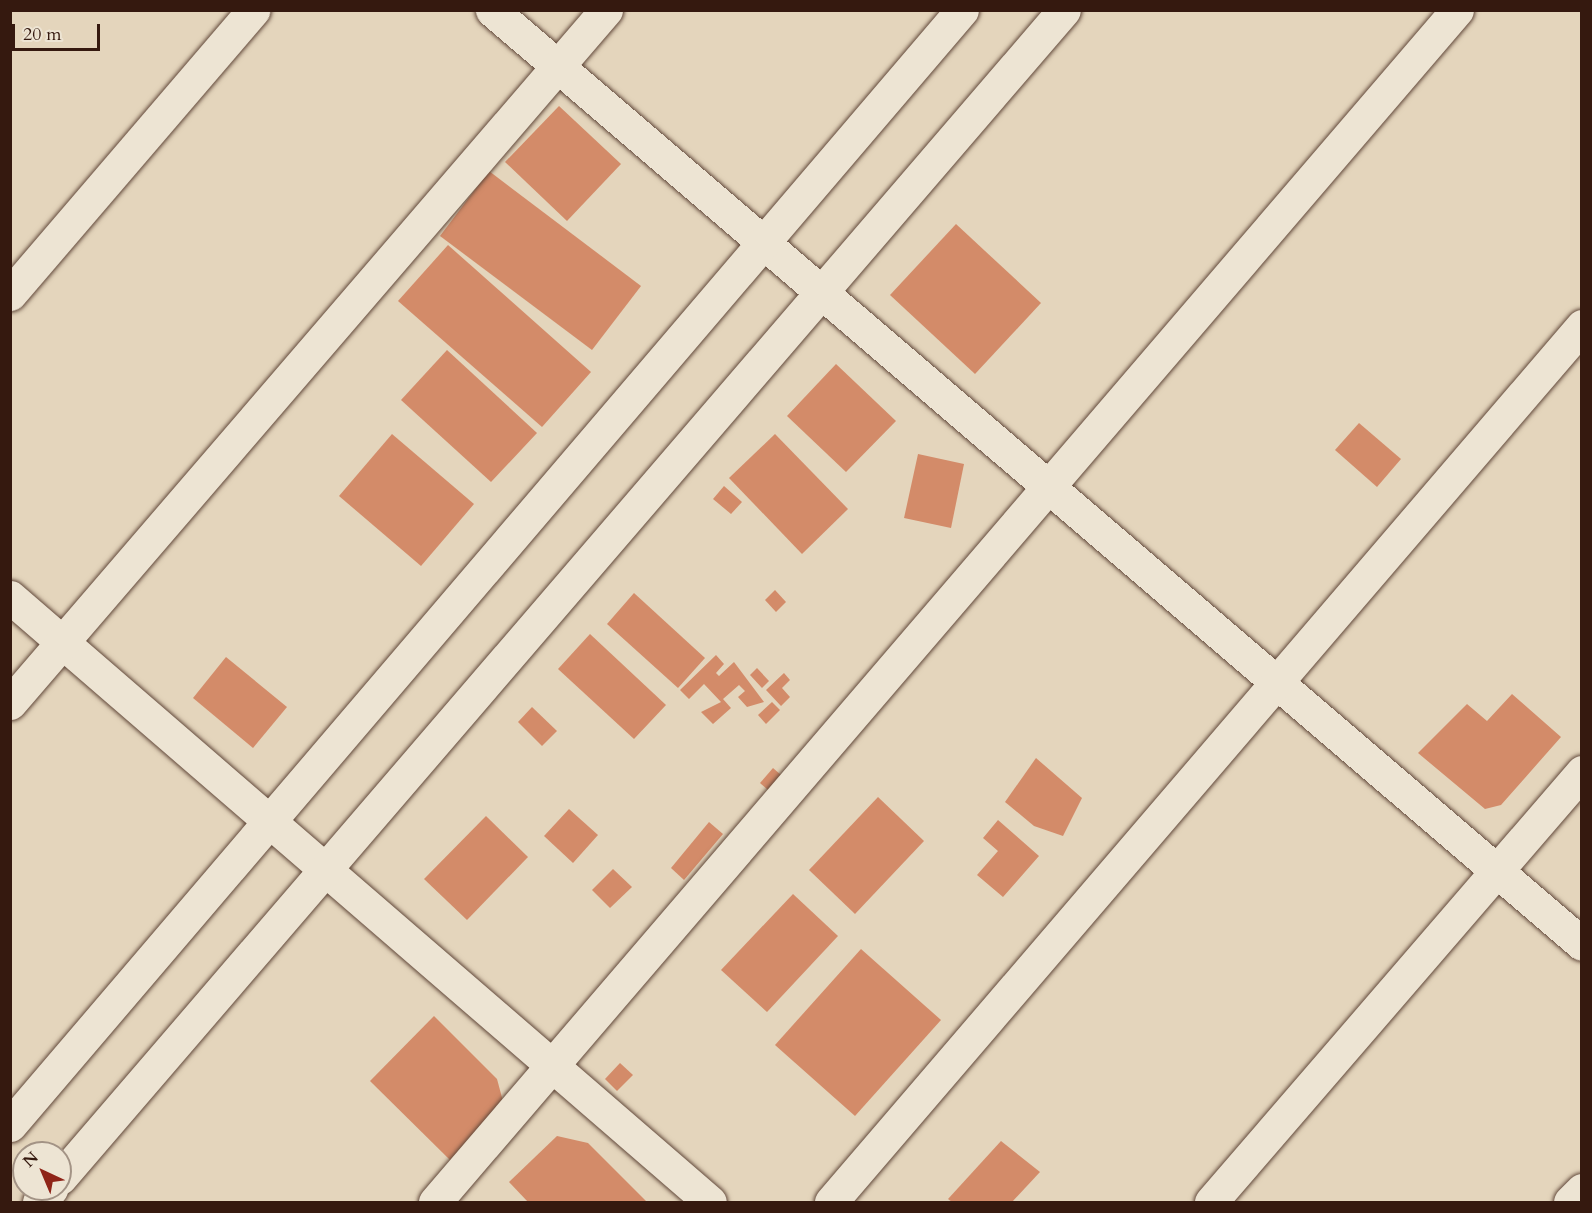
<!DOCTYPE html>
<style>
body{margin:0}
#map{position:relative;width:1592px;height:1213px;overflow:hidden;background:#e4d5bc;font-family:Cardo,serif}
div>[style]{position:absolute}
.building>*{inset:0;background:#d38b69}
.roads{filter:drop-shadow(0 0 2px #61483a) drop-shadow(0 0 2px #61483a)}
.minor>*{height:33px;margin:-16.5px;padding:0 16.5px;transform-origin:16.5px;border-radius:16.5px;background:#ede4d3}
span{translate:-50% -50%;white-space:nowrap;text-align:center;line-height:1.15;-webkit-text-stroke:5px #ede4d3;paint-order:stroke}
.frame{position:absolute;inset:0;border:12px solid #35190f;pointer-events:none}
.north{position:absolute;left:12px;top:1141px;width:60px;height:60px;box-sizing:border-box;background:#ede4d3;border:2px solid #a39385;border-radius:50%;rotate:316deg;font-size:16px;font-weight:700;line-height:24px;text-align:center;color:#35190f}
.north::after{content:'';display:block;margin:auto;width:21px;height:27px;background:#8f2418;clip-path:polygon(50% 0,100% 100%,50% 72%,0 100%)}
.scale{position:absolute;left:12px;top:24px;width:88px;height:27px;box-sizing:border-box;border:3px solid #35190f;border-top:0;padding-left:8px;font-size:18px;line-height:21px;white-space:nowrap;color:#35190f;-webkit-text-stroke:4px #ede4d3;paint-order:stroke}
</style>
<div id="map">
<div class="building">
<div style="clip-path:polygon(559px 106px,621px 164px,567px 221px,505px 162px)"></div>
<div style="clip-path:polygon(489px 171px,641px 286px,592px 350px,440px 236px)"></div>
<div style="clip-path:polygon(956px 224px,1041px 303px,975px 374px,890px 295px)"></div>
<div style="clip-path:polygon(448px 245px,591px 372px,542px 427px,398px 301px)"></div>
<div style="clip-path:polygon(447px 350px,537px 433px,491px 482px,401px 400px)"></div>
<div style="clip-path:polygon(836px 364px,896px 421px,846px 472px,787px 416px)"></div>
<div style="clip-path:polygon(1359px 423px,1401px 459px,1377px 487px,1335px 450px)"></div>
<div style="clip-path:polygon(392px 434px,474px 504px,421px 566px,339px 496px)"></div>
<div style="clip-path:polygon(775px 434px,848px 509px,802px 554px,729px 478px)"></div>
<div style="clip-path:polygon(918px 454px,964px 464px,951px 528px,904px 518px)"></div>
<div style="clip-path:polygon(724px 486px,742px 502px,731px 514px,713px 499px)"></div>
<div style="clip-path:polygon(775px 590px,786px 602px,776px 612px,765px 600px)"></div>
<div style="clip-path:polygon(634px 593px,705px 658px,678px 688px,607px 624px)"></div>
<div style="clip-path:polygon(590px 634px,666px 705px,634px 739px,558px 669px)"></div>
<div style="clip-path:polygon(716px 655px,724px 664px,716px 673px,719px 676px,734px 662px,764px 702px,747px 707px,738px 697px,745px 691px,739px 685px,723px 699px,731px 708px,713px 724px,701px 712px,721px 702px,704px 684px,689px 699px,680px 690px)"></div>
<div style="clip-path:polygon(226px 657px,287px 707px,253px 748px,193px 698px)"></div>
<div style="clip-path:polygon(757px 668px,769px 681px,762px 688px,750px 675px)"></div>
<div style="clip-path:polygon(784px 673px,790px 680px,782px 688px,790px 697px,781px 706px,766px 690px)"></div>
<div style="clip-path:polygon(1512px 694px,1561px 737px,1501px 805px,1485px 809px,1418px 753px,1467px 704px,1487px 721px)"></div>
<div style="clip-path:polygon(772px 702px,780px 710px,766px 724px,758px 715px)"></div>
<div style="clip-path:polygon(532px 707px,557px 731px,542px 746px,518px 722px)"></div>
<div style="clip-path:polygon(1036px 758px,1082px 798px,1063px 836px,1034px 826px,1005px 802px)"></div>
<div style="clip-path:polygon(773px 768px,788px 781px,775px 796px,760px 783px)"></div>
<div style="clip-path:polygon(878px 797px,924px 841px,855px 914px,809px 870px)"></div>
<div style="clip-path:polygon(569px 809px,598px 835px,573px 863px,544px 836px)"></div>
<div style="clip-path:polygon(486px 816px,528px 857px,467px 920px,424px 879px)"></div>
<div style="clip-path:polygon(998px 820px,1039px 856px,1003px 897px,977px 875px,998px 851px,983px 838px)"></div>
<div style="clip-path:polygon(709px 822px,723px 834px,684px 880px,671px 868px)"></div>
<div style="clip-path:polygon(613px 869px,632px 887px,610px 908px,592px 890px)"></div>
<div style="clip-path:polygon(793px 894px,838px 936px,767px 1012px,721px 970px)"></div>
<div style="clip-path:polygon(861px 949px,941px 1020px,855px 1116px,775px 1045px)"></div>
<div style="clip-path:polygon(434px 1016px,497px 1079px,504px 1105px,450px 1160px,370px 1081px)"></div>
<div style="clip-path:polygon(620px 1063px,633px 1075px,617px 1091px,605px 1079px)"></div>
<div style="clip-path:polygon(557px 1136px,588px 1143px,647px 1202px,528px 1202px,509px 1182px)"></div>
<div style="clip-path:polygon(1001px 1141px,1040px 1172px,1012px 1202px,952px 1202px,948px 1199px)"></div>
</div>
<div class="roads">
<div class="minor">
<div style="left:492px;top:10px;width:1435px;rotate:40.59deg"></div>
<div style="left:10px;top:294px;width:374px;rotate:-49.4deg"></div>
<div style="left:10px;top:597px;width:925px;rotate:40.84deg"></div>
<div style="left:10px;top:703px;width:914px;rotate:-49.3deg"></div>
<div style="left:10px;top:1125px;width:1466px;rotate:-49.51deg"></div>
<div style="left:60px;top:1178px;width:1540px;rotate:-49.32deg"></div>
<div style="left:39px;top:1202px;width:18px;rotate:-47deg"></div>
<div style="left:435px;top:1202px;width:1570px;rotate:-49.39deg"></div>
<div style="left:831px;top:1202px;width:1154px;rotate:-49.39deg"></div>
<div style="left:1211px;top:1202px;width:568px;rotate:-49.21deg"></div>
<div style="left:1570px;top:1202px;width:17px;rotate:-45deg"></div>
</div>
</div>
<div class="frame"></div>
<div class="north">N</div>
<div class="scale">20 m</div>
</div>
